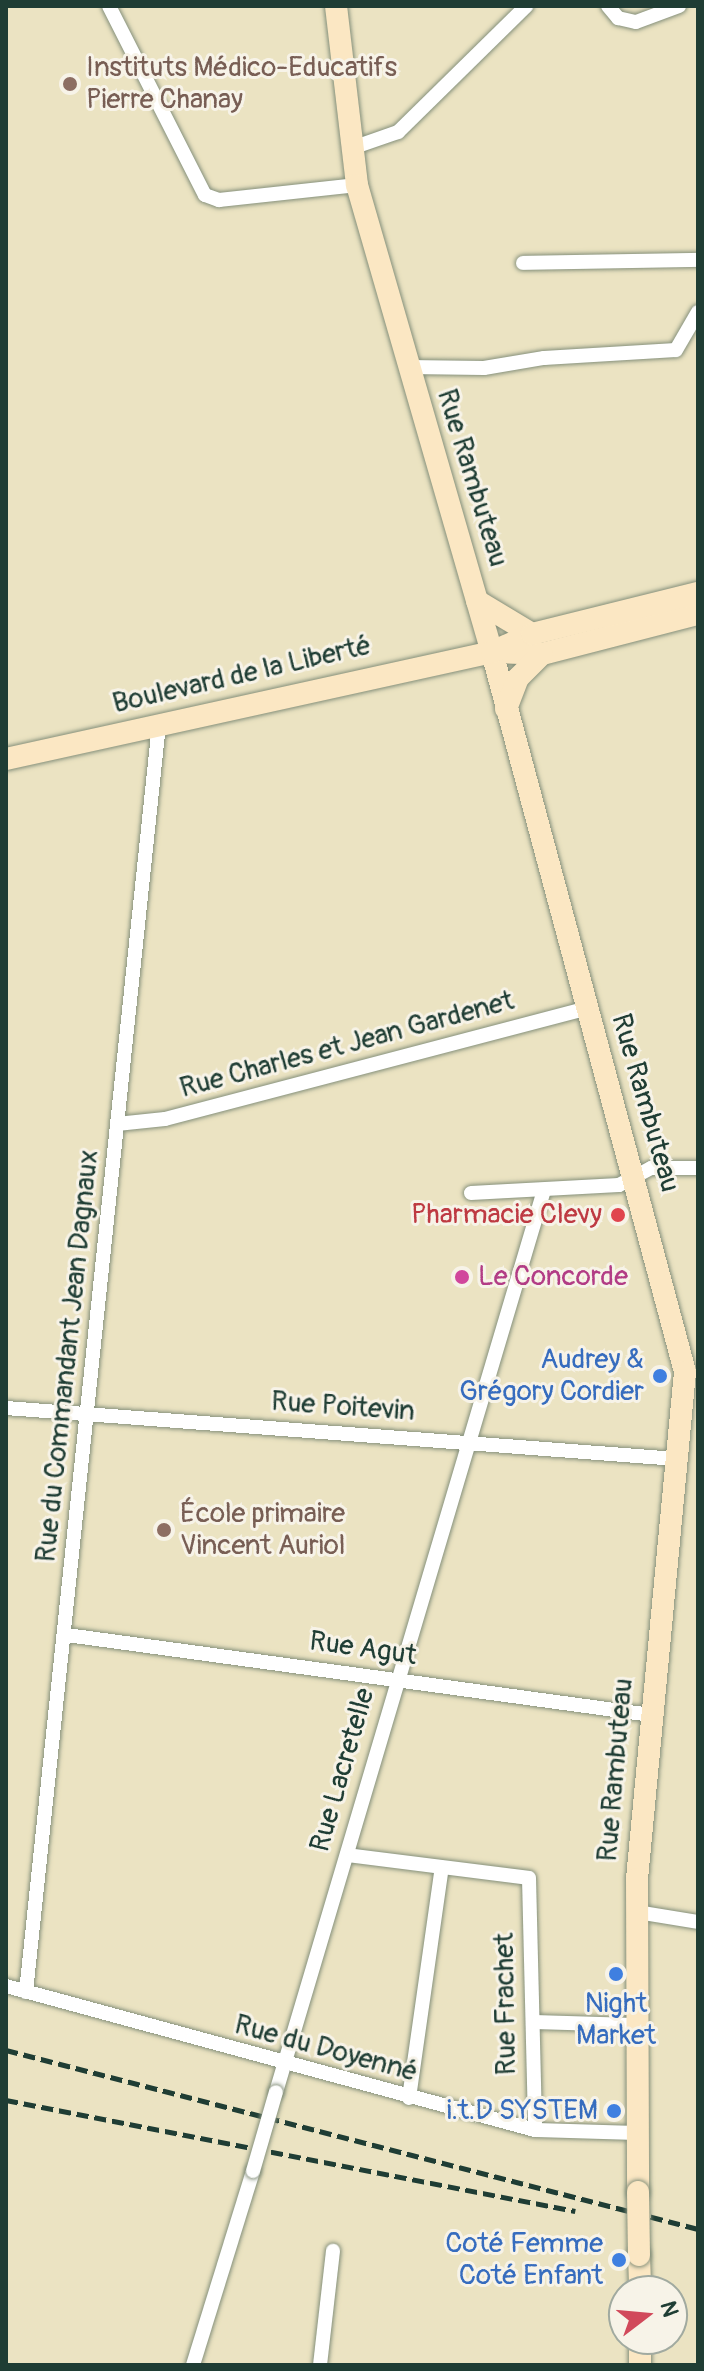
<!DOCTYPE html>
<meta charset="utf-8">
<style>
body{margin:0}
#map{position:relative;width:704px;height:2371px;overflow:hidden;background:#ebe3c2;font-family:Pangolin,sans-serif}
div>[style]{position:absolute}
.roads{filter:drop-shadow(0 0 2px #85907b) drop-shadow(0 0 2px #85907b)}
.street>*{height:14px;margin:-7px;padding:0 7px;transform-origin:7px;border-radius:7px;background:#fff}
.secondary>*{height:22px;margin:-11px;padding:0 11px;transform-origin:11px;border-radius:11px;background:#fbe7c3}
.rail>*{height:5px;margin-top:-2.5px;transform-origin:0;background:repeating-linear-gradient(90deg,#1f3d34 0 12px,transparent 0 18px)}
.bridges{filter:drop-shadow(0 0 2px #85907b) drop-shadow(0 0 2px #85907b)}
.street-bridge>*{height:14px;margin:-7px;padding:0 7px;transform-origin:7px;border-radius:7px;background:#fff}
.secondary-bridge>*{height:22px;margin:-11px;padding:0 11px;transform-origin:11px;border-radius:11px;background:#fbe7c3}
.dots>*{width:22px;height:22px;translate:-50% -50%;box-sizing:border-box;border:4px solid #f7f3e8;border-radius:50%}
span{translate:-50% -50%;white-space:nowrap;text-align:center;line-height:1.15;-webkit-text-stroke:6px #f7f3e8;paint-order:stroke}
.education-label{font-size:28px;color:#785e54}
.left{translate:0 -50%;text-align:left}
.street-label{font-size:28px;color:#1f3d34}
.health-label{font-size:28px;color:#be3a42}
.right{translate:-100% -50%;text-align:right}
.hotel-label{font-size:28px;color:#b23c85}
.shop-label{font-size:28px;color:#366cbe}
.frame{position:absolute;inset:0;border:8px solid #1f3d34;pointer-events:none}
.north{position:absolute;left:608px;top:2275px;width:80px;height:80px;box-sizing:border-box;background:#f7f3e8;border:2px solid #a1aaa0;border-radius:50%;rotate:74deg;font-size:22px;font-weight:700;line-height:32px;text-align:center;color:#1f3d34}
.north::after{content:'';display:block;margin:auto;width:28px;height:36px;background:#d1495b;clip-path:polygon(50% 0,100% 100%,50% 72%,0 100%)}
</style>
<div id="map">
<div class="roads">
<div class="street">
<div style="left:109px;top:6px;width:212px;rotate:63.1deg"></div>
<div style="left:205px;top:195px;width:15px;rotate:20deg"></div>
<div style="left:219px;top:200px;width:139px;rotate:-6.2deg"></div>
<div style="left:608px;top:6px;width:16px;rotate:50deg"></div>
<div style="left:618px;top:18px;width:18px;rotate:13deg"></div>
<div style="left:636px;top:22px;width:46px;rotate:-20.4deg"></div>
<div style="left:352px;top:148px;width:49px;rotate:-19.2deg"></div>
<div style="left:398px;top:132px;width:180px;rotate:-44.5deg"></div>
<div style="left:523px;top:263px;width:175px;rotate:-1deg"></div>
<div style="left:408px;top:367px;width:76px;rotate:0.8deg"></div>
<div style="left:484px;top:368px;width:61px;rotate:-9.5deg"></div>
<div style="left:544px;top:358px;width:132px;rotate:-3.5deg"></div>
<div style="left:676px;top:350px;width:44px;rotate:-59.9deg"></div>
<div style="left:117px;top:1124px;width:48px;rotate:-5.9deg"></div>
<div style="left:165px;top:1119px;width:437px;rotate:-14.7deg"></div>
<div style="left:471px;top:1193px;width:148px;rotate:-3.1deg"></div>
<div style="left:619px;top:1185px;width:36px;rotate:-28deg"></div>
<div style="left:651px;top:1168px;width:47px"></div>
<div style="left:6px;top:1408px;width:672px;rotate:4.35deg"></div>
<div style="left:67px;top:1635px;width:589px;rotate:7.8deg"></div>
<div style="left:347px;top:1855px;width:183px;rotate:7.2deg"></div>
<div style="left:529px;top:1878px;width:252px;rotate:88.6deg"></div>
<div style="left:637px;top:1912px;width:62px;rotate:9.3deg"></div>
<div style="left:6px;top:1986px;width:548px;rotate:15.23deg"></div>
<div style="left:535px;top:2130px;width:103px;rotate:1.7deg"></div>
<div style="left:26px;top:1992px;width:1275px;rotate:-84.01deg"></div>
<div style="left:533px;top:2022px;width:102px;rotate:1.7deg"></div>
<div style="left:276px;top:2092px;width:941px;rotate:-73.45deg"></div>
<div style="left:409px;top:2098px;width:233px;rotate:-81.9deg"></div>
<div style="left:193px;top:2365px;width:203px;rotate:-72.8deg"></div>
<div style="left:320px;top:2365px;width:115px;rotate:-83.5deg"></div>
</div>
<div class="secondary">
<div style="left:336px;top:6px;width:180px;rotate:83.3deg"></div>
<div style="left:357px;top:185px;width:486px;rotate:73.9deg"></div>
<div style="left:492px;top:652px;width:745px;rotate:74.99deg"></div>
<div style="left:685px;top:1372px;width:509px;rotate:95.41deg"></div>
<div style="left:637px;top:1879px;width:313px;rotate:89.8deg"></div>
<div style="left:477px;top:601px;width:64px;rotate:31deg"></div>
<div style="left:497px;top:652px;width:45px;rotate:2.5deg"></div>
<div style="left:542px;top:654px;width:161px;rotate:-14.4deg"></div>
<div style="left:506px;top:709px;width:33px;rotate:-69deg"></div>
<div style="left:518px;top:678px;width:34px;rotate:-45deg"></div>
<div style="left:6px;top:759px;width:498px;rotate:-12.4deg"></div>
<div style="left:492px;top:652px;width:44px;rotate:-24.2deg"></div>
<div style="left:532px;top:634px;width:171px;rotate:-13.9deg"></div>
<div style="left:639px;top:2255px;width:36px;rotate:88deg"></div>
<div style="left:640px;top:2339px;width:26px;rotate:90deg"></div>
</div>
</div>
<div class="rail">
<div style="left:6px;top:2050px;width:715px;rotate:14.5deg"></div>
<div style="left:6px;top:2100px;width:580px;rotate:11.04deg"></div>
</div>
<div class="bridges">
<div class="street-bridge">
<div style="left:253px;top:2171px;width:82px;rotate:-73.8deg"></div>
</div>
<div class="secondary-bridge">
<div style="left:638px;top:2192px;width:63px;rotate:89.1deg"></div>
</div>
</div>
<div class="dots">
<div style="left:70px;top:84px;background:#8d6e63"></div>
<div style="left:618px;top:1215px;background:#e0444e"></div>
<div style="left:462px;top:1277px;background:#d1479c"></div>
<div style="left:660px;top:1376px;background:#3f7fe0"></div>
<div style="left:164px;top:1530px;background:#8d6e63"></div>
<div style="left:616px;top:1974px;background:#3f7fe0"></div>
<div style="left:614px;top:2111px;background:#3f7fe0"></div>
<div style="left:619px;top:2260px;background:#3f7fe0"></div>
</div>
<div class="education-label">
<span class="left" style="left:86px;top:84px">Instituts Médico-Educatifs<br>Pierre Chanay</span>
<span class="left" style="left:180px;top:1530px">École primaire<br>Vincent Auriol</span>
</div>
<div class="street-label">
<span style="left:472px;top:478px;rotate:73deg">Rue Rambuteau</span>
<span style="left:242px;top:675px;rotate:-13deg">Boulevard de la Liberté</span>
<span style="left:347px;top:1045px;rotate:-15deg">Rue Charles et Jean Gardenet</span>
<span style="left:645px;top:1103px;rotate:74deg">Rue Rambuteau</span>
<span style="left:68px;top:1356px;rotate:-84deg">Rue du Commandant Jean Dagnaux</span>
<span style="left:343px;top:1407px;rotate:4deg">Rue Poitevin</span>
<span style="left:363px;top:1649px;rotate:8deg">Rue Agut</span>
<span style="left:343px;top:1770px;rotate:-74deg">Rue Lacretelle</span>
<span style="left:616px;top:1770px;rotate:-85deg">Rue Rambuteau</span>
<span style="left:506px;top:2004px;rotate:-91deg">Rue Frachet</span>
<span style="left:326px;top:2049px;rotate:15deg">Rue du Doyenné</span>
</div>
<div class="health-label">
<span class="right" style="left:602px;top:1215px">Pharmacie Clevy</span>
</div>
<div class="hotel-label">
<span class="left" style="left:478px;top:1277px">Le Concorde</span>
</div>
<div class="shop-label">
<span class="right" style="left:644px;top:1376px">Audrey &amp;<br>Grégory Cordier</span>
<span style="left:616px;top:2020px">Night<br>Market</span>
<span class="right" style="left:598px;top:2111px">i.t.D SYSTEM</span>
<span class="right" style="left:603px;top:2260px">Coté Femme<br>Coté Enfant</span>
</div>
<div class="frame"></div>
<div class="north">N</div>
</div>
